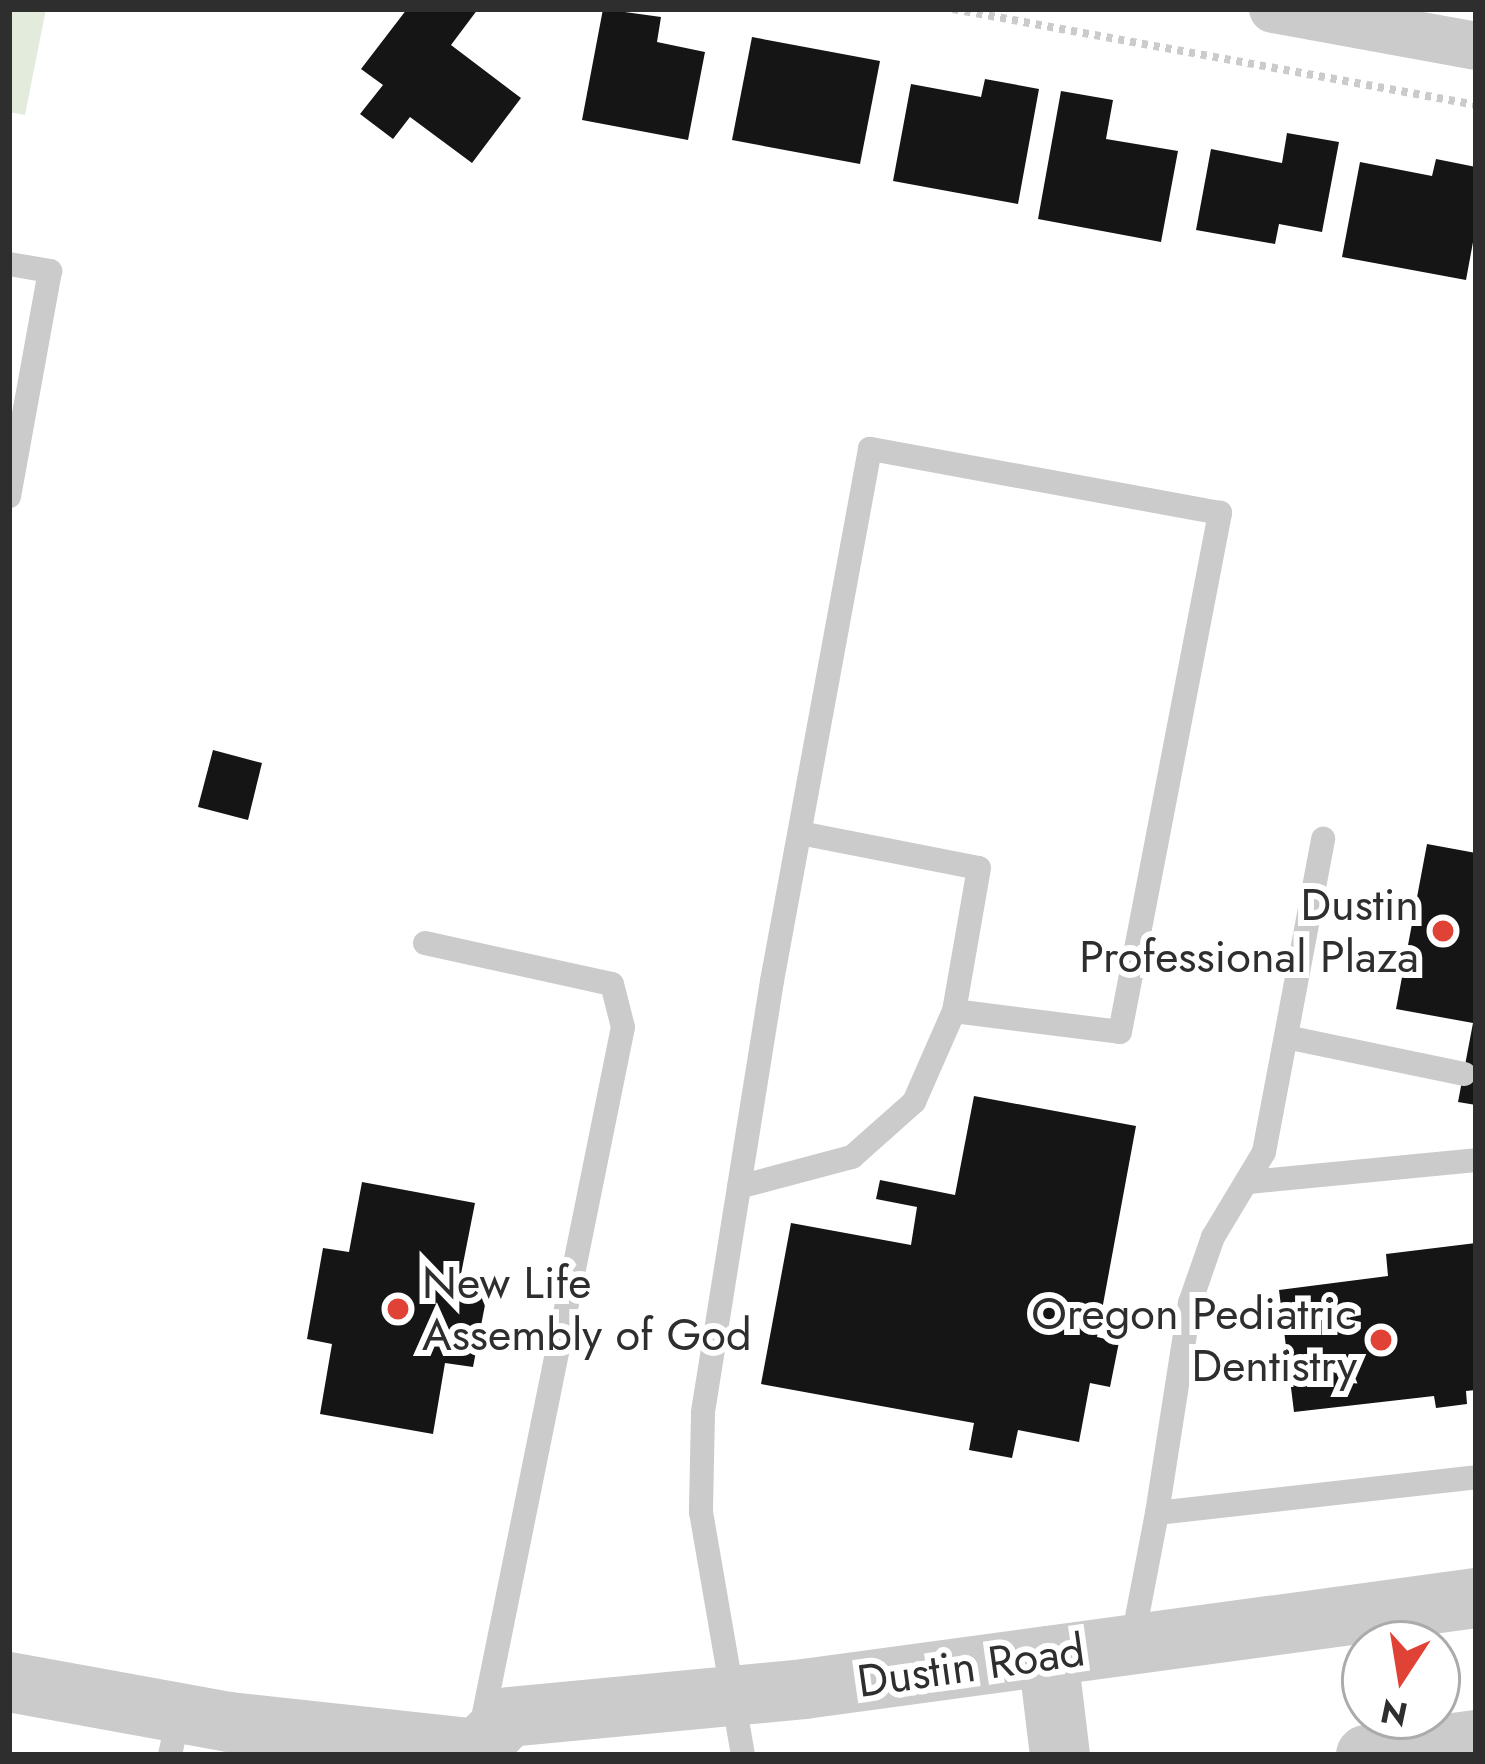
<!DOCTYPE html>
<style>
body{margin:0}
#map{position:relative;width:1485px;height:1764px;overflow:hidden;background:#fff;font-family:Jost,sans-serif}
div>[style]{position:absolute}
.green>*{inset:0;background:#e2ebdc}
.building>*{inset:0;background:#151515}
.path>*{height:8px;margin-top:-4px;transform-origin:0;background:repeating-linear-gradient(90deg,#cbcbcb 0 6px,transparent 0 12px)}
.service>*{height:24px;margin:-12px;padding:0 12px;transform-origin:12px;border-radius:12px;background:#cbcbcb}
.minor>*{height:48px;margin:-24px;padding:0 24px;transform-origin:24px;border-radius:24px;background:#cbcbcb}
.tertiary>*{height:60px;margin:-30px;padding:0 30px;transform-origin:30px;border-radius:30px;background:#cbcbcb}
.dots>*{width:33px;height:33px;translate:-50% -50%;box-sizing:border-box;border:6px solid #fff;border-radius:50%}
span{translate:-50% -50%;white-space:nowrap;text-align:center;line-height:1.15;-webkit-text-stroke:12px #fff;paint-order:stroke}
.poi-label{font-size:45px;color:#2e2e2e}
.right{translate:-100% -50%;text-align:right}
.left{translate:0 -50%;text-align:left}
.street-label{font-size:45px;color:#2e2e2e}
.frame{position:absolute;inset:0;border:12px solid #2e2e2e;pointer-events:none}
.north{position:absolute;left:1341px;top:1620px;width:120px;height:120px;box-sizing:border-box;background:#fff;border:3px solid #ababab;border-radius:50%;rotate:192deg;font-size:33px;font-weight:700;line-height:48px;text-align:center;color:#2e2e2e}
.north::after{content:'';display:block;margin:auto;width:42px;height:54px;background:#e04235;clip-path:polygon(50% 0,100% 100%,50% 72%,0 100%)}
</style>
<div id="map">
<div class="green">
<div style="clip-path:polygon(9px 9px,46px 9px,25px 115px,9px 112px)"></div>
</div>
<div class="building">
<div style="clip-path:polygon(407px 9px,478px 9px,451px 45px,521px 98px,472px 163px,410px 117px,393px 139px,360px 114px,383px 85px,361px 69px)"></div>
<div style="clip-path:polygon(603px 9px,661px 17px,657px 42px,705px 52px,688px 140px,582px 120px)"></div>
<div style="clip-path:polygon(752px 37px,880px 61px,860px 164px,732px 140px)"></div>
<div style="clip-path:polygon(985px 79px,1039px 89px,1018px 204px,893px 181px,911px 84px,981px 97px)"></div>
<div style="clip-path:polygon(1061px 91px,1113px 100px,1106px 139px,1178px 151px,1161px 242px,1038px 219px)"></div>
<div style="clip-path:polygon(1287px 133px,1339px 142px,1322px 232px,1279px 224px,1275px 244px,1196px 230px,1211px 149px,1282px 163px)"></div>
<div style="clip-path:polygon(1436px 159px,1476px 167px,1476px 226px,1466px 280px,1342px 257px,1360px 162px,1432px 176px)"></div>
<div style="clip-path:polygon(213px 750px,262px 763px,248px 820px,198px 807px)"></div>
<div style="clip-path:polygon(1427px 844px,1476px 853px,1476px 1105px,1458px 1102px,1473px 1023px,1396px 1009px)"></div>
<div style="clip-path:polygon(974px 1096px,1136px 1126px,1097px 1337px,1119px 1342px,1110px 1387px,1090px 1383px,1079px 1442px,1018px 1430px,1012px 1458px,969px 1450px,974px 1423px,761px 1384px,791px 1223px,911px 1245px,917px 1207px,876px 1199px,880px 1180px,955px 1195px)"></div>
<div style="clip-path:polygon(362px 1182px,475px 1203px,461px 1274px,490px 1279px,473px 1367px,445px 1363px,433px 1434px,320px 1414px,332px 1344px,307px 1339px,323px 1248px,349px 1252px)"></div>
<div style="clip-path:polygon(1476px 1243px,1476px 1390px,1466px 1391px,1467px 1404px,1436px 1408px,1434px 1396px,1294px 1412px,1279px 1290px,1388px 1276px,1386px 1254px)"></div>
</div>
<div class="path">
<div style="left:953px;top:9px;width:532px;rotate:10.4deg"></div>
</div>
<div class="service">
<div style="left:9px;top:264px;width:42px;rotate:9.7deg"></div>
<div style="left:50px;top:271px;width:229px;rotate:100.3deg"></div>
<div style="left:800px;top:833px;width:182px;rotate:11.1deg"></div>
<div style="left:979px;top:868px;width:145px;rotate:99.9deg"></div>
<div style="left:425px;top:943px;width:191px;rotate:12.4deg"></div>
<div style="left:612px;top:984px;width:44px;rotate:75.7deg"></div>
<div style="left:623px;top:1027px;width:710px;rotate:101.45deg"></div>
<div style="left:1286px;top:1037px;width:182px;rotate:11.7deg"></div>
<div style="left:1249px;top:1182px;width:228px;rotate:-5.5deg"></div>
<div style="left:739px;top:1187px;width:117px;rotate:-14.9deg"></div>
<div style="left:852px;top:1157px;width:83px;rotate:-41.6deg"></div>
<div style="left:914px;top:1102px;width:99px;rotate:-66.3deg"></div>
<div style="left:954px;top:1011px;width:167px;rotate:7.2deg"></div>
<div style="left:1120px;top:1032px;width:529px;rotate:-79.09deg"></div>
<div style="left:1220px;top:513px;width:356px;rotate:-169.6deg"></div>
<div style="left:870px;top:449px;width:541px;rotate:100.44deg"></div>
<div style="left:772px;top:981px;width:437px;rotate:99.1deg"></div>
<div style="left:703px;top:1413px;width:99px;rotate:91.2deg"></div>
<div style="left:701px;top:1512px;width:247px;rotate:80.2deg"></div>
<div style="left:1157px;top:1513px;width:213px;rotate:-81.1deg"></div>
<div style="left:1190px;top:1303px;width:70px;rotate:-70.8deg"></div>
<div style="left:1213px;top:1237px;width:99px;rotate:-59deg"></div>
<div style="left:1264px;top:1152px;width:319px;rotate:-79.3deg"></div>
<div style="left:1132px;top:1643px;width:132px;rotate:-79.1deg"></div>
<div style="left:1157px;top:1513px;width:321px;rotate:-6.4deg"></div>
<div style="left:170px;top:1755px;width:43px;rotate:-77.9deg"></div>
</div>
<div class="minor">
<div style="left:1273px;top:9px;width:206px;rotate:10.3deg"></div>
</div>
<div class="tertiary">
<div style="left:1048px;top:1656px;width:100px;rotate:83.1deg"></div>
<div style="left:9px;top:1682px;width:225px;rotate:10.3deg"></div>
<div style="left:230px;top:1722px;width:248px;rotate:6.2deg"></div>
<div style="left:477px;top:1749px;width:9px;rotate:41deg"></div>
<div style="left:477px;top:1749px;width:45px;rotate:-45deg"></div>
<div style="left:509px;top:1717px;width:296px;rotate:-5.4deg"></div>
<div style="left:804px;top:1689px;width:678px;rotate:-7.71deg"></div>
<div style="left:1366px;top:1755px;width:111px;rotate:-7.8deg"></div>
</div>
<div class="dots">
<div style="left:1443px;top:931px;background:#e04235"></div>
<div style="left:398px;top:1309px;background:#e04235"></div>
<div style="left:1381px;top:1340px;background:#e04235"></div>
</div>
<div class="poi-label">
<span class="right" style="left:1419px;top:931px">Dustin<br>Professional Plaza</span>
<span class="left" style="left:422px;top:1309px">New Life<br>Assembly of God</span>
<span class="right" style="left:1357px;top:1340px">Oregon Pediatric<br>Dentistry</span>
</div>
<div class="street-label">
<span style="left:971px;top:1666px;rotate:-8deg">Dustin Road</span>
</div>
<div class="frame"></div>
<div class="north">N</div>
</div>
